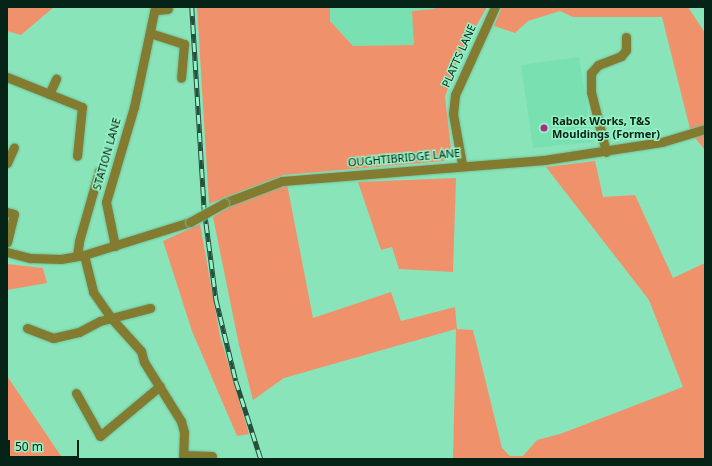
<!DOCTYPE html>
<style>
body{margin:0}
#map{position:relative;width:712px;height:466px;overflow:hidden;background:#89e4ba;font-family:"Noto Sans",sans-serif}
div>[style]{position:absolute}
.built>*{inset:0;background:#79e0b1}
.green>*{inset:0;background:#ef926c}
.roads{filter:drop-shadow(0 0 1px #71c19c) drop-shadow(0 0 1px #71c19c)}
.minor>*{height:9px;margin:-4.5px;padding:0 4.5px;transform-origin:4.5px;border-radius:4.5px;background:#837b30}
.rail>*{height:4.5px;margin-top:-2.25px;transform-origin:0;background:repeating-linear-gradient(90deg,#96f2c6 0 9px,#234f3c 0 18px);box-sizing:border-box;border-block:1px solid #234f3c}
.bridges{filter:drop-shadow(0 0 1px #71c19c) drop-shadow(0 0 1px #71c19c)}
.minor-bridge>*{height:9px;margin:-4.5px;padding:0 4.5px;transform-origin:4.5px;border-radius:4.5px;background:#837b30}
.dots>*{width:11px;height:11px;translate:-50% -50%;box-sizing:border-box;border:2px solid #96f2c6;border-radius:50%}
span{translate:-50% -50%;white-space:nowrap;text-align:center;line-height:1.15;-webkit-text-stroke:3px #96f2c6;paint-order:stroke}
.street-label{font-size:11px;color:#042216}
.poi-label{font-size:11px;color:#042216;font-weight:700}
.left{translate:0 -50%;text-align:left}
.frame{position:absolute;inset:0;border:8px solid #042216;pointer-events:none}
.scale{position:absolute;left:8px;top:440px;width:71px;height:18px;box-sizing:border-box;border:2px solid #042216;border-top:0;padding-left:5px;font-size:12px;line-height:14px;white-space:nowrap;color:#042216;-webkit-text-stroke:3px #96f2c6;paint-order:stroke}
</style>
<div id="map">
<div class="built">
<div style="clip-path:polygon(330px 7px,435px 7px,435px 9px,412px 11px,415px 45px,353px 46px,330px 21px)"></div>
<div style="clip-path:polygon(579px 57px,593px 142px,533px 148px,521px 65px)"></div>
</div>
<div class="green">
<div style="clip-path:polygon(7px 7px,54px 7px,21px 35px,7px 31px)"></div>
<div style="clip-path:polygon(197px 7px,330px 7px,330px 21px,353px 46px,414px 45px,412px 11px,435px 9px,435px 7px,487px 7px,458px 58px,445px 97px,451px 148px,444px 161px,284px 175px,209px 204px)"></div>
<div style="clip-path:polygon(502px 7px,688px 7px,705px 33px,705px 150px,691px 133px,662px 17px,573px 17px,560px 11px,528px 21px,515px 33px,494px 26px)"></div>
<div style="clip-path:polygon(595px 161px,603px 197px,635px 195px,673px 278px,705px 263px,705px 459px,453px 459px,456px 329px,284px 378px,253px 400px,239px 345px,213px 217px,235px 203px,287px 184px,313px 318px,391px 292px,401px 321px,455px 307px,457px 329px,473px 330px,502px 448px,510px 456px,523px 456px,537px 440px,560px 434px,683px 387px,649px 300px,546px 167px)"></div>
<div style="clip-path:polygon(456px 178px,453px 272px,399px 269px,392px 247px,381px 250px,358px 182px)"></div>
<div style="clip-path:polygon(200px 224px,220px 336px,249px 434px,237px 436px,192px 331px,163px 241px)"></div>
<div style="clip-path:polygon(7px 264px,43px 268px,47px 283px,7px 290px)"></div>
<div style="clip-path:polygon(7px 376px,63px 459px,7px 459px)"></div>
</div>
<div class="roads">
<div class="minor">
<div style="left:156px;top:10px;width:12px;rotate:-5deg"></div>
<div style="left:150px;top:33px;width:36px;rotate:18deg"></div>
<div style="left:184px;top:44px;width:34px;rotate:95deg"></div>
<div style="left:7px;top:77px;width:81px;rotate:21.8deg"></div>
<div style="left:82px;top:107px;width:49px;rotate:95.8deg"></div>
<div style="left:49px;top:94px;width:17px;rotate:-65deg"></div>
<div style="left:606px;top:152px;width:62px;rotate:-104deg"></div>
<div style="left:591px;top:92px;width:19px;rotate:-90deg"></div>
<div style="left:591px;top:73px;width:11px;rotate:-49deg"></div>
<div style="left:598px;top:65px;width:25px;rotate:-21deg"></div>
<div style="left:621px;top:56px;width:8px;rotate:-50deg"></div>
<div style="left:626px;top:50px;width:13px;rotate:-90deg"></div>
<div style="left:7px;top:163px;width:17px;rotate:-66deg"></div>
<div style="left:462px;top:164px;width:51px;rotate:-100.2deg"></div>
<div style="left:453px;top:114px;width:19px;rotate:-84deg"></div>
<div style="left:455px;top:95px;width:97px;rotate:-65.6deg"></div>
<div style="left:224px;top:203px;width:62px;rotate:-20.8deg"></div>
<div style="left:282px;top:181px;width:263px;rotate:-4.6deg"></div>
<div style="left:544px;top:160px;width:119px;rotate:-8.7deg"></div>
<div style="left:662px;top:142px;width:45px;rotate:-16.8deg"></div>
<div style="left:7px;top:212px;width:7px;rotate:16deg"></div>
<div style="left:14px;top:214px;width:29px;rotate:104deg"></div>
<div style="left:115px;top:246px;width:45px;rotate:-101.6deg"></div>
<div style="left:106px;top:202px;width:99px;rotate:-73.6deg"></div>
<div style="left:134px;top:107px;width:102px;rotate:-78.1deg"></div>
<div style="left:7px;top:252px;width:24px;rotate:15deg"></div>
<div style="left:30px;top:258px;width:31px;rotate:2deg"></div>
<div style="left:61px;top:259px;width:23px;rotate:-10deg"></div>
<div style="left:84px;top:255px;width:111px;rotate:-17.3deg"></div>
<div style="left:84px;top:255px;width:38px;rotate:76deg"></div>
<div style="left:93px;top:292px;width:33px;rotate:55deg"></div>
<div style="left:112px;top:319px;width:43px;rotate:47.8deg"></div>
<div style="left:141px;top:351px;width:11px;rotate:75deg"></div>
<div style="left:144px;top:362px;width:70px;rotate:57.9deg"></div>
<div style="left:181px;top:421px;width:11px;rotate:75deg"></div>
<div style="left:184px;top:432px;width:27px;rotate:92deg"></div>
<div style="left:77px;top:256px;width:15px;rotate:-82deg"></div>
<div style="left:79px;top:241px;width:73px;rotate:-74.1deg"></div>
<div style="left:27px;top:328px;width:28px;rotate:21deg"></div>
<div style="left:53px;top:338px;width:27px;rotate:-13deg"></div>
<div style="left:79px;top:332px;width:24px;rotate:-28deg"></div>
<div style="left:100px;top:321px;width:52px;rotate:-14.6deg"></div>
<div style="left:76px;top:393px;width:49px;rotate:60.8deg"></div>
<div style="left:100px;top:436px;width:78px;rotate:-39.8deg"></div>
<div style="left:184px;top:455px;width:28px;rotate:2deg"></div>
</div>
</div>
<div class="rail">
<div style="left:192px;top:7px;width:199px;rotate:86.5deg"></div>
<div style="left:204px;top:206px;width:94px;rotate:82.6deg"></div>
<div style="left:216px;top:299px;width:84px;rotate:76.3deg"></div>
<div style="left:236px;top:381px;width:82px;rotate:72.2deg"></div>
</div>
<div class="bridges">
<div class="minor-bridge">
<div style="left:190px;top:222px;width:39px;rotate:-29deg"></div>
</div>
</div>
<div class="dots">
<div style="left:544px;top:128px;background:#a62c81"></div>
</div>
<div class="street-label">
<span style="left:459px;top:56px;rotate:-66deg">PLATTS LANE</span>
<span style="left:107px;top:154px;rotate:-74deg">STATION LANE</span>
<span style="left:404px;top:158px;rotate:-5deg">OUGHTIBRIDGE LANE</span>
</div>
<div class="poi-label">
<span class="left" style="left:552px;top:128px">Rabok Works, T&amp;S<br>Mouldings (Former)</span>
</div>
<div class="frame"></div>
<div class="scale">50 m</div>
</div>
